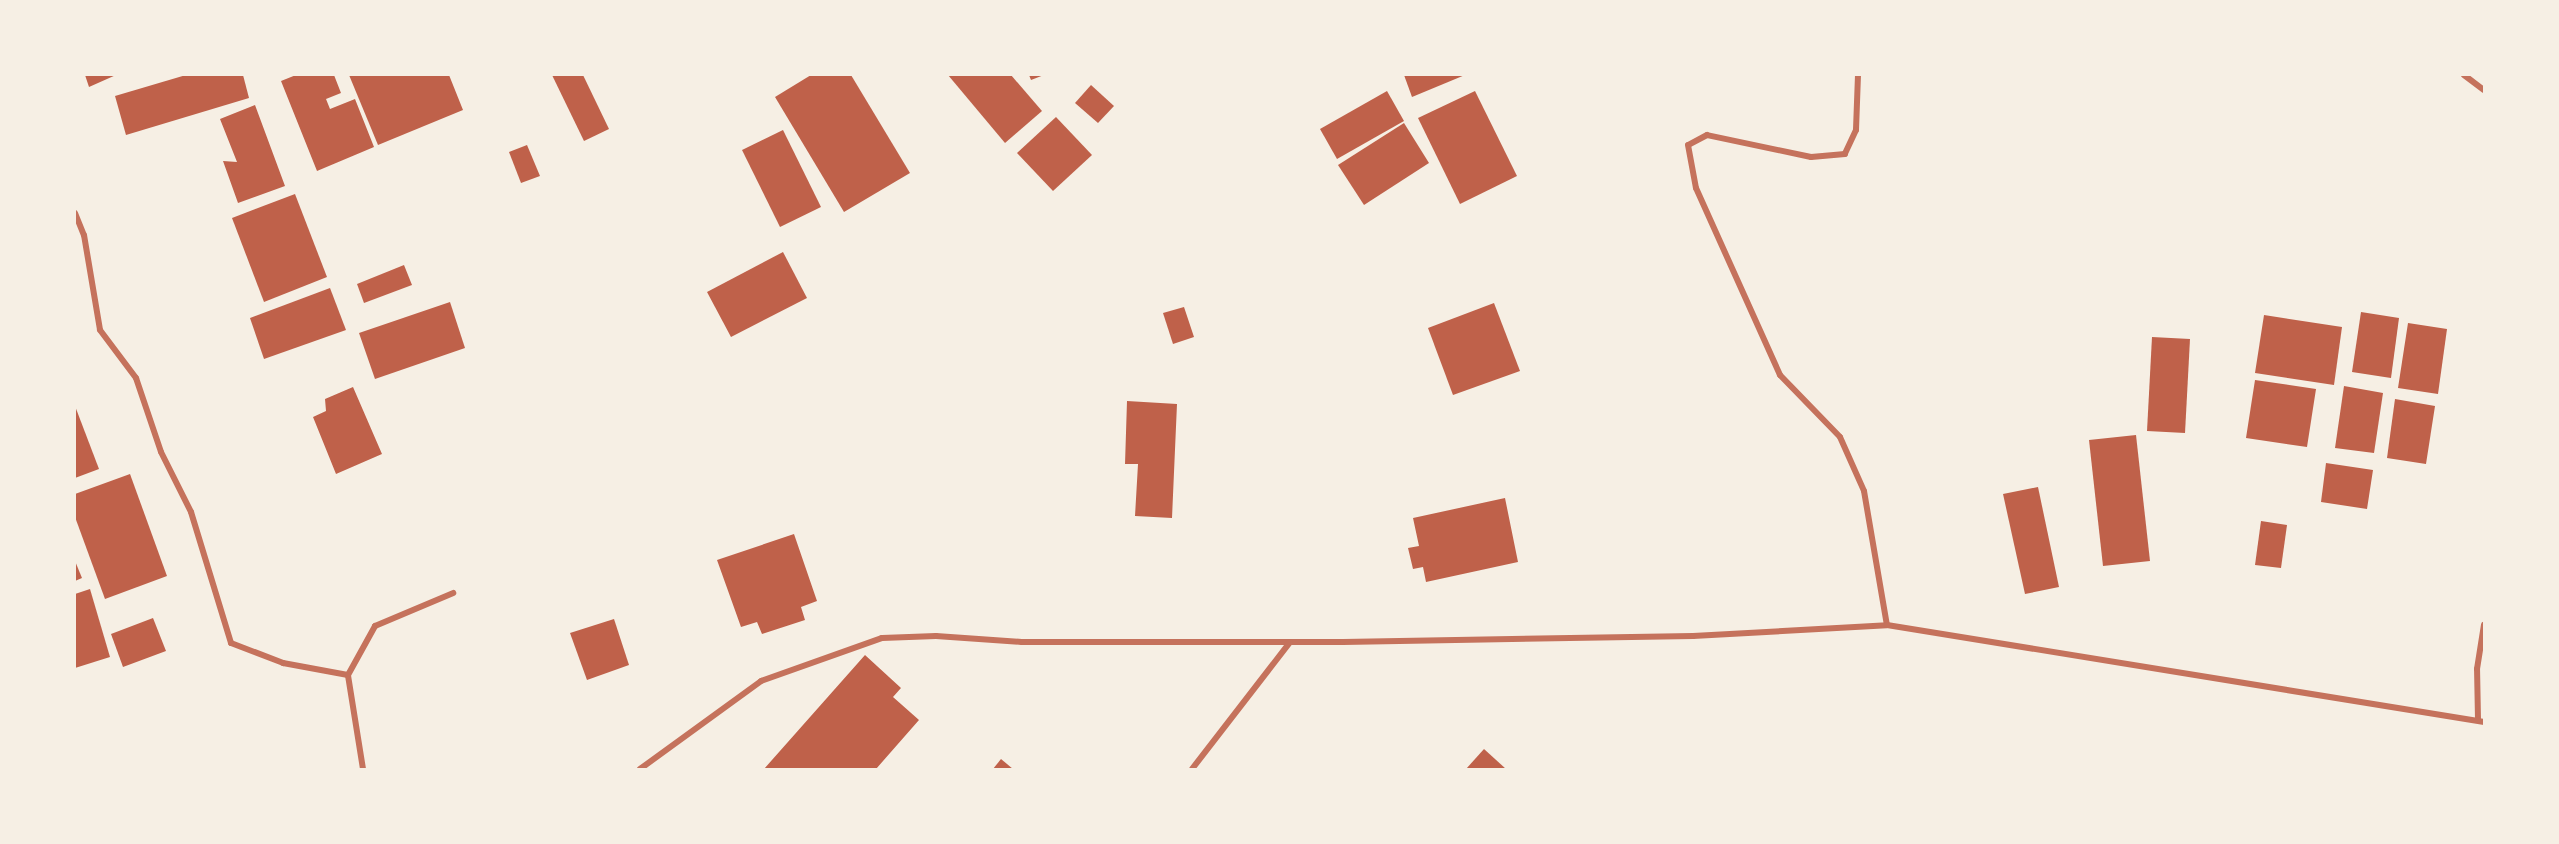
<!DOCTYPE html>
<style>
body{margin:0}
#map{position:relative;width:2559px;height:844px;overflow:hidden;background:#f6efe4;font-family:"Fira Sans",sans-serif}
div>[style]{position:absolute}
.building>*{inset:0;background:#bf614a}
.minor>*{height:6px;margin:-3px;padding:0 3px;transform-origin:3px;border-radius:3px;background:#c5725c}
span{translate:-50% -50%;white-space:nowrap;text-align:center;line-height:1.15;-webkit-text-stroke:6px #f6efe4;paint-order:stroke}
.frame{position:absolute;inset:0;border:76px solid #f6efe4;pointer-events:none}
</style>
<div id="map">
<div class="building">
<div style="clip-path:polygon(85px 75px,116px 75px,89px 87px)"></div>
<div style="clip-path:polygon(186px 75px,243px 75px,249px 98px,126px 135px,115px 96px)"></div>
<div style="clip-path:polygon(296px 75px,334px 75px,341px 93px,326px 99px,330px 109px,355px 99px,374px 147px,317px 171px,281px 81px)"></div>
<div style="clip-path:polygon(349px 75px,449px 75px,463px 110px,378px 145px)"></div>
<div style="clip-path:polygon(552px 75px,583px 75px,609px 129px,584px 141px)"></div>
<div style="clip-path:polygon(811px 75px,851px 75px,910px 173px,844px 212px,775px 97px)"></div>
<div style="clip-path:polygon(948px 75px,1011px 75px,1042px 111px,1005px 143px)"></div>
<div style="clip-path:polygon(1029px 75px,1044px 75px,1031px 80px)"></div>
<div style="clip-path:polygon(1404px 75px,1465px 75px,1412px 97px)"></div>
<div style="clip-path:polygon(1091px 85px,1114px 106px,1098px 123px,1075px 103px)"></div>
<div style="clip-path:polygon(1387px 91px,1404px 121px,1337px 159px,1320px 129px)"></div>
<div style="clip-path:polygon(1475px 91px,1517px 176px,1460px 204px,1418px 118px)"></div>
<div style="clip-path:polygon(255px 105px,285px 186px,238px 203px,223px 161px,237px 162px,220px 119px)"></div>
<div style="clip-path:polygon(1056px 117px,1092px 155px,1053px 191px,1017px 153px)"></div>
<div style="clip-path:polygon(1404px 123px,1429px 163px,1364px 205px,1338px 165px)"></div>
<div style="clip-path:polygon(783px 130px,821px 207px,780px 227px,742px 150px)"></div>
<div style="clip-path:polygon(527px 145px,540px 176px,521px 183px,509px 152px)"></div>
<div style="clip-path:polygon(295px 194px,327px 277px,264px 302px,232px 218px)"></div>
<div style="clip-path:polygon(783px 252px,807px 298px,731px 337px,707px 292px)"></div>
<div style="clip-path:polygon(404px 265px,412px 285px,364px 303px,357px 284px)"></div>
<div style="clip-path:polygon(330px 288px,346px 330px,264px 359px,250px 318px)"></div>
<div style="clip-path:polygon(450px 302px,465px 348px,375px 379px,359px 333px)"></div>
<div style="clip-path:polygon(1494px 303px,1520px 371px,1453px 395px,1428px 328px)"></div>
<div style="clip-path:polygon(1184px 307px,1194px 337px,1173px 344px,1163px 313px)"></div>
<div style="clip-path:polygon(2361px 312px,2399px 318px,2391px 378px,2352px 372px)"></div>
<div style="clip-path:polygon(2264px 315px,2342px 327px,2334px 385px,2255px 373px)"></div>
<div style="clip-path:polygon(2408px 323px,2447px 329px,2438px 394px,2398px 388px)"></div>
<div style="clip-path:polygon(2152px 337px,2190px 339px,2185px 433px,2147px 431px)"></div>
<div style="clip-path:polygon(2255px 380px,2316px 389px,2307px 447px,2246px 438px)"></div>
<div style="clip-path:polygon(2344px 386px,2383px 393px,2374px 453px,2335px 448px)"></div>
<div style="clip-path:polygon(353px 387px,382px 454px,336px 474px,313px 417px,326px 411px,325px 399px)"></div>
<div style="clip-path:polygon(2395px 399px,2435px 406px,2426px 464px,2387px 458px)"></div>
<div style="clip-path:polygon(1127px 401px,1177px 404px,1172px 518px,1135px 516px,1138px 464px,1125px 464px)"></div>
<div style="clip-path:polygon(75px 406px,99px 469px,75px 478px)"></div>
<div style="clip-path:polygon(2136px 435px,2150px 561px,2103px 566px,2089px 440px)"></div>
<div style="clip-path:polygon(2326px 463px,2373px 470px,2367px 509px,2321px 502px)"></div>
<div style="clip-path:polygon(130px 474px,167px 576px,105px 599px,75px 517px,75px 494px)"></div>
<div style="clip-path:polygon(2038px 487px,2059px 587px,2025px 594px,2003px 494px)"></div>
<div style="clip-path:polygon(1505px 498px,1518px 562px,1426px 582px,1423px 567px,1413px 569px,1408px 548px,1419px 546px,1413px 518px)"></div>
<div style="clip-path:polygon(2261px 521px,2287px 525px,2281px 568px,2255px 565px)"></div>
<div style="clip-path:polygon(794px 534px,817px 601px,801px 607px,805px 620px,762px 634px,757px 622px,741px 627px,717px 560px)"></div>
<div style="clip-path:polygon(75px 561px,82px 578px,75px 581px)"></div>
<div style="clip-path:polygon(90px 589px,110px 657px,75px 668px,75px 594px)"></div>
<div style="clip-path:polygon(153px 618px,166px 651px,123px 667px,111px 634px)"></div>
<div style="clip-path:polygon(614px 619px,629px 665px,587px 680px,570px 633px)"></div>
<div style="clip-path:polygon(865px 655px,901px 688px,893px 697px,919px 720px,876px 769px,764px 769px)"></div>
<div style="clip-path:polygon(1484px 749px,1506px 769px,1466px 769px)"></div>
<div style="clip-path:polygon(1001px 759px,1013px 769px,993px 769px)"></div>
</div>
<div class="minor">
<div style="left:1858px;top:75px;width:55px;rotate:92.1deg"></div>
<div style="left:1856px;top:130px;width:26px;rotate:115deg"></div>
<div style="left:1845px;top:154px;width:34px;rotate:175deg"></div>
<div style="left:1811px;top:157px;width:106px;rotate:-168.1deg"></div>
<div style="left:1707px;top:135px;width:21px;rotate:152deg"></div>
<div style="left:1688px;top:145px;width:44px;rotate:79.5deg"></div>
<div style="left:1696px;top:188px;width:205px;rotate:65.8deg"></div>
<div style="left:1780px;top:375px;width:86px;rotate:45.9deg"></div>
<div style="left:1840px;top:437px;width:59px;rotate:66deg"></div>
<div style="left:1864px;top:491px;width:136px;rotate:80.3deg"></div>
<div style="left:2464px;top:75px;width:25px;rotate:37deg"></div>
<div style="left:75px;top:213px;width:24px;rotate:68deg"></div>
<div style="left:84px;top:235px;width:96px;rotate:80.4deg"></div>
<div style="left:100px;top:330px;width:60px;rotate:53.1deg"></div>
<div style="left:136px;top:378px;width:78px;rotate:71.3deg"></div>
<div style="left:161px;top:452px;width:67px;rotate:63.4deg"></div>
<div style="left:191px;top:512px;width:137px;rotate:73deg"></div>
<div style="left:231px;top:643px;width:56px;rotate:21deg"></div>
<div style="left:283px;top:663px;width:66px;rotate:10.5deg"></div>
<div style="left:2478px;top:719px;width:50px;rotate:-91.1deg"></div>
<div style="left:2477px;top:669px;width:45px;rotate:-81deg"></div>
<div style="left:363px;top:769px;width:95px;rotate:-99.1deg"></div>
<div style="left:348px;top:675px;width:56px;rotate:-61.1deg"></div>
<div style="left:375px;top:626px;width:85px;rotate:-22.9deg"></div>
<div style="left:640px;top:769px;width:150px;rotate:-36deg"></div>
<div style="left:761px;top:681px;width:128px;rotate:-19.6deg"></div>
<div style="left:882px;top:638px;width:54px;rotate:-2.1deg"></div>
<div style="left:936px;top:636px;width:86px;rotate:4deg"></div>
<div style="left:1022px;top:642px;width:321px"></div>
<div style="left:1343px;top:642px;width:350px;rotate:-1deg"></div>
<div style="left:1693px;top:636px;width:194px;rotate:-3.2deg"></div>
<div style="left:1887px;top:625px;width:605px;rotate:9.23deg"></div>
<div style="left:1192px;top:769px;width:160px;rotate:-52.3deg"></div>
</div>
<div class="frame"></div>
</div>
